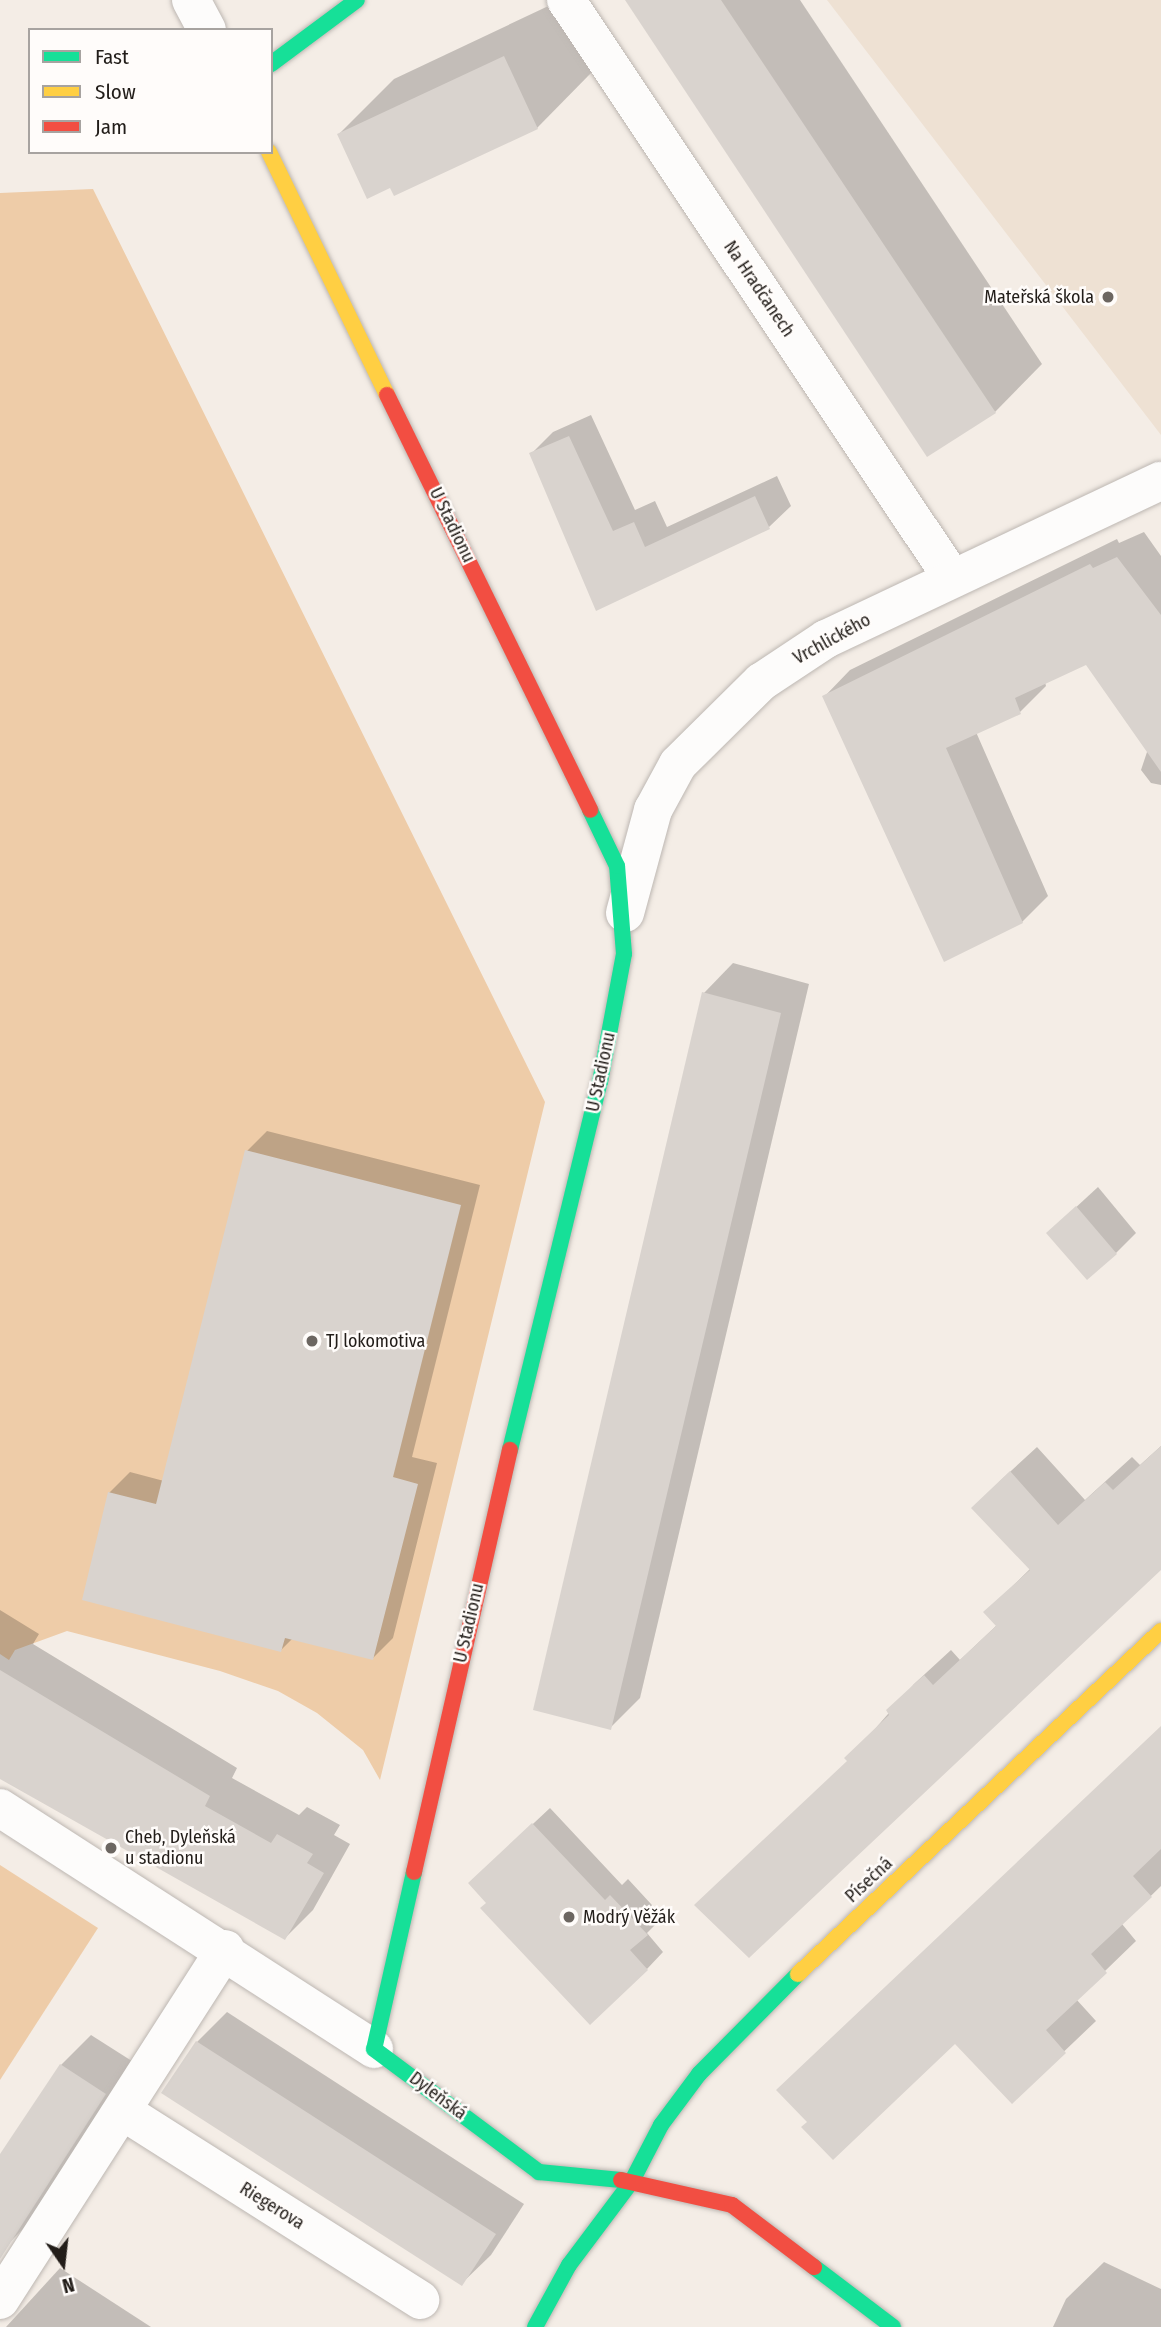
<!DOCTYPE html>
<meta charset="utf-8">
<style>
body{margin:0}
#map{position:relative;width:1161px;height:2327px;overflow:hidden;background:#f4ede6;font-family:"Fira Sans Condensed",sans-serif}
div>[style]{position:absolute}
.built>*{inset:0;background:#eee1d3}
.green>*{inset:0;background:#eecca8}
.shadow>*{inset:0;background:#0003}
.building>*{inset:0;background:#d9d3ce}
.roads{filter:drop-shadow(0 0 2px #bdb7b2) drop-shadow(0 0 2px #bdb7b2)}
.street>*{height:38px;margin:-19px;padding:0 19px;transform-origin:19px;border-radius:19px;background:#fdfcfb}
.fast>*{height:16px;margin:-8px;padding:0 8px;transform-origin:8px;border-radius:8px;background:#16e098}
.slow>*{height:16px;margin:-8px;padding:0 8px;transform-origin:8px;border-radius:8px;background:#ffcf43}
.jam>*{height:16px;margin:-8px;padding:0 8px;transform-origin:8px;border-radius:8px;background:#f24e42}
.dots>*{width:19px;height:19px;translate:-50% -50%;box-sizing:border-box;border:4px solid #fffcfa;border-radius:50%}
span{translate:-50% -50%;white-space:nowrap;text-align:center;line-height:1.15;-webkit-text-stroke:5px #fffcfa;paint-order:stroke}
.street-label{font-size:18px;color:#221d19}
.poi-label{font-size:18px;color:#221d19}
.right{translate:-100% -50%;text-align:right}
.left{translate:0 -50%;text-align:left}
.legend{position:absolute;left:28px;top:28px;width:245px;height:126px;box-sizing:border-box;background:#fffcfa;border:2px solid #a7a3a0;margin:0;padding:9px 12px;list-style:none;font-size:21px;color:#221d19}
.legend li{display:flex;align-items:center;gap:14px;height:35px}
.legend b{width:35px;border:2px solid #a7a3a0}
.north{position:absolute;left:28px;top:2229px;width:70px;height:70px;-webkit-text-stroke:5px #fffcfa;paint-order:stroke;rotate:166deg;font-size:19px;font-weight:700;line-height:28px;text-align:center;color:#221d19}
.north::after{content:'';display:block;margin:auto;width:24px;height:32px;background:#221d19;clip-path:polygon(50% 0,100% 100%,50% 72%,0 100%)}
</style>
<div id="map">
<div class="built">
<div style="clip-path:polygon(827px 0,1161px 0,1161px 435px,950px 160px)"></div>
</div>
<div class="green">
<div style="clip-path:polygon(93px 189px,545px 1102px,380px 1780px,363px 1750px,317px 1713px,278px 1691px,220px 1671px,67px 1631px,15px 1650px,9px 1660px,0 1654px,0 193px)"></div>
<div style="clip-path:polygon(0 1865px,98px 1928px,0 2080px)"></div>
</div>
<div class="shadow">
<div style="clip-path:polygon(627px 0,800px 0,1042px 364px,995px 412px)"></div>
<div style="clip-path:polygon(559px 1px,592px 72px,537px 128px,391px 186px,339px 134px,394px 79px)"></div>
<div style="clip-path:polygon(591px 415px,635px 510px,655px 501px,667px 527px,777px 476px,791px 506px,769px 527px,597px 609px,531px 454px,553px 432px)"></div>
<div style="clip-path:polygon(1144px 532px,1161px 556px,1161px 785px,1151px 783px,1141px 770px,1148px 749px,1087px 663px,1045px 682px,1046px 686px,1020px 712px,976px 732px,1048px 896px,1022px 922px,824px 697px,850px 670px,1117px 539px,1119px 543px)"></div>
<div style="clip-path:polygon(733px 963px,809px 984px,640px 1698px,610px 1728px,704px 993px)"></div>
<div style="clip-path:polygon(267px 1131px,480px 1185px,412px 1457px,437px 1463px,393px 1638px,373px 1658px,293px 1638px,281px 1650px,109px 1493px,130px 1472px,164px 1481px,247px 1151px)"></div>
<div style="clip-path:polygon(1098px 1187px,1136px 1233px,1116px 1253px,1048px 1233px)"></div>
<div style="clip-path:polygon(1161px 1446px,1161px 1568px,848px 1760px,914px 1684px,951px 1650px,960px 1660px,997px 1625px,986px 1612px,1031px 1568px,999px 1482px,1037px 1447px,1085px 1500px,1132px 1457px,1140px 1465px)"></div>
<div style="clip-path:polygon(0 1610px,39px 1634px,33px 1644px,237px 1768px,232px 1778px,299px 1815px,307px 1807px,340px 1825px,334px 1835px,350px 1844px,313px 1910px,285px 1938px,0 1777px)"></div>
<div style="clip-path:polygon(1161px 1728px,1161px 1886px,1122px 1924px,1136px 1941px,1076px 1999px,1096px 2021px,1012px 2101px)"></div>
<div style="clip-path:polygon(550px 1808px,622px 1885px,628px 1879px,663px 1917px,647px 1933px,663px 1952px,647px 1969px,488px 1902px,487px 1867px)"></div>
<div style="clip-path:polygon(227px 2012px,524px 2204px,491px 2255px,461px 2284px,164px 2093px,197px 2042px)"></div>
<div style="clip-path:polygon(91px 2035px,135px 2063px,38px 2214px,9px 2243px,0 2238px,0 2159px,61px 2065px)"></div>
<div style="clip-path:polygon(1104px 2262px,1161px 2289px,1161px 2327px,1053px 2327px,1066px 2299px)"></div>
<div style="clip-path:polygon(60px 2268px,151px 2327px,6px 2327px)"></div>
</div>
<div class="building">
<div style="clip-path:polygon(625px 0,721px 0,996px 413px,927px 457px)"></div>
<div style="clip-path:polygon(504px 56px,538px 129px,394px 196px,390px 188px,367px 199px,337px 134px)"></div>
<div style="clip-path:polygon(569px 436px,613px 531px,634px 522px,645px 547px,755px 496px,770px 529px,596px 611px,529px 453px)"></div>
<div style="clip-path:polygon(1117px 557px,1161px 615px,1161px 772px,1086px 665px,1015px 698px,1021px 714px,946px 748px,1023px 923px,944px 962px,822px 696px,1090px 564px,1093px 568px)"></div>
<div style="clip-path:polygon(702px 992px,781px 1013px,611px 1730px,533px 1710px)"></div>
<div style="clip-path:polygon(245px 1150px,461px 1205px,393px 1477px,418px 1484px,373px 1660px,285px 1638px,281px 1652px,82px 1600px,108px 1492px,156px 1504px)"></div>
<div style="clip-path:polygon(1076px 1206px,1117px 1254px,1087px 1280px,1046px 1233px)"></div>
<div style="clip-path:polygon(1161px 1446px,1161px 1570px,749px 1958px,694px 1905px,847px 1761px,844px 1758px,889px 1715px,886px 1710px,924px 1675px,933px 1685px,996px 1626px,983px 1612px,1030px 1570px,971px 1508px,1010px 1471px,1058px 1525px,1105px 1482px,1113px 1490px)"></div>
<div style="clip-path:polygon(0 1670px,210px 1796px,205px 1806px,271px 1843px,277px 1834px,313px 1854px,307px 1863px,324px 1873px,285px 1940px,0 1779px)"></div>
<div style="clip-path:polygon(1161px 1726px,1161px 1849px,1133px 1876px,1152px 1897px,1091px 1954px,1107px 1973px,1046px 2030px,1066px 2053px,1012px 2104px,955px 2044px,833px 2160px,801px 2127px,807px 2122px,776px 2090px)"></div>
<div style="clip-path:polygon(532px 1823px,605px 1900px,610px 1895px,648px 1935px,630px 1950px,648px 1970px,590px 2025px,480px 1908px,486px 1903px,468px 1883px)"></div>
<div style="clip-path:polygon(196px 2041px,496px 2234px,462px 2286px,161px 2093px)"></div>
<div style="clip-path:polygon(60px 2064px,106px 2094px,0 2259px,0 2154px)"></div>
</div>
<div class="roads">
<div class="street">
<div style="left:191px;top:0;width:34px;rotate:62deg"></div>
<div style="left:566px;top:0;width:695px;rotate:56.26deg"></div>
<div style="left:625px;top:913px;width:107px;rotate:-74.8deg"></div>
<div style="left:653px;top:810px;width:52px;rotate:-61.5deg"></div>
<div style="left:678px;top:764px;width:117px;rotate:-44.7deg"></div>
<div style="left:761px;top:682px;width:78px;rotate:-33.5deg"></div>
<div style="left:826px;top:639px;width:370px;rotate:-25.3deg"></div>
<div style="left:0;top:1808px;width:445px;rotate:32.8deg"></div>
<div style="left:124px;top:2112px;width:351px;rotate:32.4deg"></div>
<div style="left:0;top:2300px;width:417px;rotate:-57.3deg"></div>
</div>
<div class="fast">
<div style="left:271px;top:64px;width:107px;rotate:-36.7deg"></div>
<div style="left:510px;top:1450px;width:379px;rotate:-76.3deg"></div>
<div style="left:600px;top:1082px;width:130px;rotate:-79.4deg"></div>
<div style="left:624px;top:954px;width:88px;rotate:-94.5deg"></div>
<div style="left:617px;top:866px;width:62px;rotate:-115.7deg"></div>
<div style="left:414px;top:1872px;width:181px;rotate:102.7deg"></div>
<div style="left:374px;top:2049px;width:206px;rotate:36.7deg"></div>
<div style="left:539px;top:2172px;width:82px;rotate:5.6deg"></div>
<div style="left:814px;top:2267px;width:99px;rotate:37.2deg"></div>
<div style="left:535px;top:2327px;width:71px;rotate:-61.3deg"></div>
<div style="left:569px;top:2265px;width:105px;rotate:-53.1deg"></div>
<div style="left:632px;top:2181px;width:63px;rotate:-62.6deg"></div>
<div style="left:661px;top:2125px;width:64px;rotate:-53.3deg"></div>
<div style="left:699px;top:2074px;width:141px;rotate:-45.3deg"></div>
</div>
<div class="slow">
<div style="left:269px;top:152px;width:270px;rotate:64.1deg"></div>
<div style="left:798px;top:1974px;width:499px;rotate:-43.4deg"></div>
</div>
<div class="jam">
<div style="left:387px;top:395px;width:462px;rotate:63.9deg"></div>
<div style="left:414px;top:1872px;width:433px;rotate:-77.2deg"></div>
<div style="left:621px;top:2180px;width:114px;rotate:12.7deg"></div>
<div style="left:732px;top:2205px;width:103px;rotate:37.1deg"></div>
</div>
</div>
<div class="dots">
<div style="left:1108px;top:297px;background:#6c6661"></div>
<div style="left:312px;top:1341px;background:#6c6661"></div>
<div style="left:111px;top:1848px;background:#6c6661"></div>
<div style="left:569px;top:1917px;background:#6c6661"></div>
</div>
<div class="street-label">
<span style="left:759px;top:289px;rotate:56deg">Na Hradčanech</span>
<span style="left:452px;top:525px;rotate:64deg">U Stadionu</span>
<span style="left:832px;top:639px;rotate:-29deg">Vrchlického</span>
<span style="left:601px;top:1072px;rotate:-78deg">U Stadionu</span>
<span style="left:469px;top:1623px;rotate:-77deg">U Stadionu</span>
<span style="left:869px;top:1880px;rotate:-43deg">Písečná</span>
<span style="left:438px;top:2096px;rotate:37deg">Dyleňská</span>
<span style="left:272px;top:2206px;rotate:32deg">Riegerova</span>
</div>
<div class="poi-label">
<span class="right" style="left:1094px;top:297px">Mateřská škola</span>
<span class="left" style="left:326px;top:1341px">TJ lokomotiva</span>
<span class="left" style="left:125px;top:1848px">Cheb, Dyleňská<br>u stadionu</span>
<span class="left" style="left:583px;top:1917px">Modrý Věžák</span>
</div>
<ul class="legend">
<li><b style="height:9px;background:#16e098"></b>Fast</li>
<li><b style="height:9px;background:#ffcf43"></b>Slow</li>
<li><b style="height:9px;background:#f24e42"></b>Jam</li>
</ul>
<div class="north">N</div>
</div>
